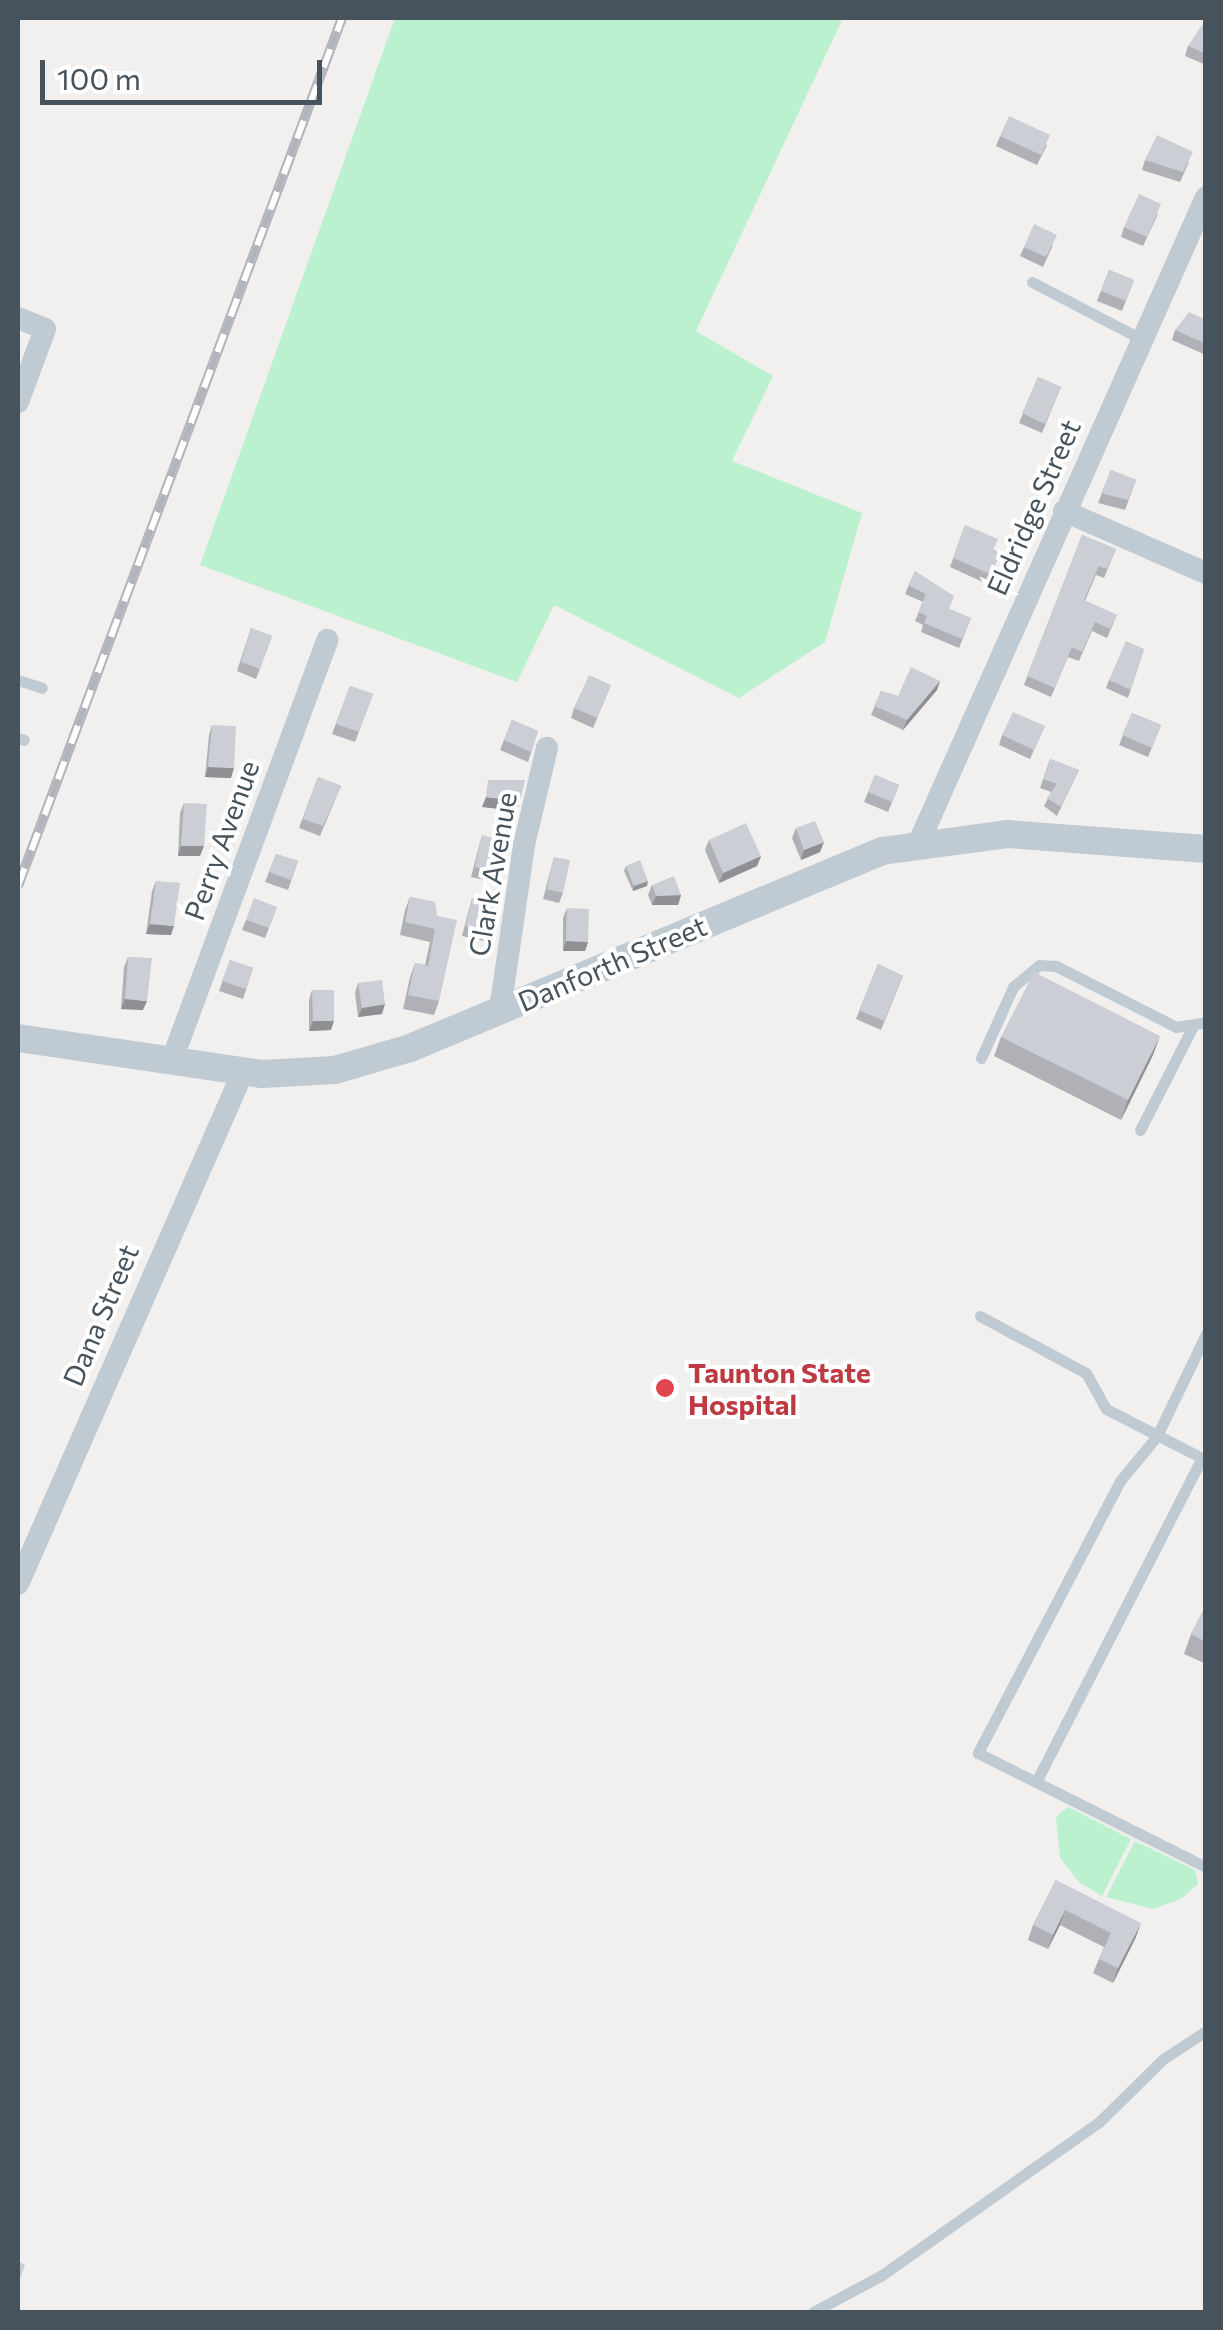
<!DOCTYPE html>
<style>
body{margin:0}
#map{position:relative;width:1223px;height:2330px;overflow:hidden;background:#f2efef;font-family:Commissioner,sans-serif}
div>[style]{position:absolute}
.green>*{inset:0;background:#bbf1cf}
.service>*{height:11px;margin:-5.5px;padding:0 5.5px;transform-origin:5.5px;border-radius:5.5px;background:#bfcad2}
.minor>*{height:22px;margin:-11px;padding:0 11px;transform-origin:11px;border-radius:11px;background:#bfcad2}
.tertiary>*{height:28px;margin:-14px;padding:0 14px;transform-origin:14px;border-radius:14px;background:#bfcad2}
.rail>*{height:10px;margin-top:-5px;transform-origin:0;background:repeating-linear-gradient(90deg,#fff 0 19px,#b1b4ba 0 38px);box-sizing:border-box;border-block:2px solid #b1b4ba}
.wall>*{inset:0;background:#afb1b6}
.shaded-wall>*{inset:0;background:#8e9094}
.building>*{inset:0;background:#cbced4}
.dots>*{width:28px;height:28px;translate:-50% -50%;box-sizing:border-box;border:5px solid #fff;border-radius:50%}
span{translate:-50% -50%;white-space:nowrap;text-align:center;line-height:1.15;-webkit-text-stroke:8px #fff;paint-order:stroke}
.street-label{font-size:28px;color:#46535d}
.health-label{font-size:28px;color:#be3a42;font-weight:700}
.left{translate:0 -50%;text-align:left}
.frame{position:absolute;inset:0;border:20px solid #46535d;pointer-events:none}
.scale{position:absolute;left:40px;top:60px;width:282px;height:45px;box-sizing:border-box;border:5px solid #46535d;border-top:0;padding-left:12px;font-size:30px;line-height:35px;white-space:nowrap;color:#46535d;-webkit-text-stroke:8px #fff;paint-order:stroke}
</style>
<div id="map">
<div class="green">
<div style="clip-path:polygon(395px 18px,843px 18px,696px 331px,773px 376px,732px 461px,862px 513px,825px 642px,739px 698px,554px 605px,517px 682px,200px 565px)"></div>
<div style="clip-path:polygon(1068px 1807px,1131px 1839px,1102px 1896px,1079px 1882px,1060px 1858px,1056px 1817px)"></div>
<div style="clip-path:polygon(1135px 1841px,1195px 1870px,1198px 1884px,1181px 1899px,1153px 1909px,1106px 1897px)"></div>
</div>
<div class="service">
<div style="left:1032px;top:282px;width:123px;rotate:27.6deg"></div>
<div style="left:18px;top:680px;width:25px;rotate:18deg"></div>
<div style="left:18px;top:738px;width:6px;rotate:18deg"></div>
<div style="left:981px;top:1058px;width:78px;rotate:-65.7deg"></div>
<div style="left:1013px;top:987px;width:34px;rotate:-40deg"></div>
<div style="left:1039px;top:965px;width:17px;rotate:3deg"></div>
<div style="left:1056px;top:966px;width:135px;rotate:26.9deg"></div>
<div style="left:1176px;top:1027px;width:30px;rotate:-9deg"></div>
<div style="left:1140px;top:1130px;width:114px;rotate:-63deg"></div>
<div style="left:980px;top:1316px;width:120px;rotate:28.3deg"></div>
<div style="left:1086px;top:1373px;width:41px;rotate:60.9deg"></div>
<div style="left:1106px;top:1409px;width:112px;rotate:27deg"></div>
<div style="left:1206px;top:1334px;width:113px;rotate:115.7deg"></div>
<div style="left:1157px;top:1436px;width:58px;rotate:129.4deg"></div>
<div style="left:1120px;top:1481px;width:307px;rotate:117.6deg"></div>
<div style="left:978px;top:1753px;width:255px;rotate:26.6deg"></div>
<div style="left:1036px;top:1782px;width:364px;rotate:-62.9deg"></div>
<div style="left:813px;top:2312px;width:78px;rotate:-28.2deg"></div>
<div style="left:882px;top:2275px;width:266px;rotate:-35.2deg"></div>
<div style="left:1099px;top:2122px;width:90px;rotate:-44.5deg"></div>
<div style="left:1163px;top:2059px;width:51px;rotate:-33.1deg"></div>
</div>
<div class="minor">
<div style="left:18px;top:318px;width:29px;rotate:22deg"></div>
<div style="left:45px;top:329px;width:78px;rotate:110.3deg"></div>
<div style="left:1064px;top:511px;width:155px;rotate:23.6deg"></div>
<div style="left:919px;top:842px;width:706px;rotate:-66.01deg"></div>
<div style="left:500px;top:1010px;width:167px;rotate:-81.7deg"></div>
<div style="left:524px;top:845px;width:100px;rotate:-76.7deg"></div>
<div style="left:172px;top:1060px;width:448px;rotate:-69.7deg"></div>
<div style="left:18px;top:1584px;width:559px;rotate:-66.28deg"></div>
</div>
<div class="tertiary">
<div style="left:18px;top:1038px;width:247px;rotate:8.4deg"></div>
<div style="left:262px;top:1074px;width:73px;rotate:-3.1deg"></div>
<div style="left:335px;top:1070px;width:78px;rotate:-16.3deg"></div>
<div style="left:410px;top:1048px;width:511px;rotate:-22.65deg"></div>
<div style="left:882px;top:851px;width:126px;rotate:-7.7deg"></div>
<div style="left:1007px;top:834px;width:200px;rotate:4.3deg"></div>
</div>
<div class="rail">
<div style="left:18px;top:886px;width:926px;rotate:-69.53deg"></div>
</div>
<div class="wall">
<div style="clip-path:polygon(1206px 26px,1206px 65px,1185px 56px,1188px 46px)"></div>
<div style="clip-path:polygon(1000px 136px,1047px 145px,1037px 165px,996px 146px)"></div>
<div style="clip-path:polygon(1145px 160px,1189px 162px,1180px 182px,1142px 170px)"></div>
<div style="clip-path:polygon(1158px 214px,1143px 246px,1121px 237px,1124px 227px)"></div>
<div style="clip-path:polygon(1053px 245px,1043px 267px,1020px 256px,1024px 247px)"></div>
<div style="clip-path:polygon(1109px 270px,1134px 280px,1122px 311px,1097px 301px)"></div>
<div style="clip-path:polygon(1206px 320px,1206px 355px,1172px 340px,1175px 330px)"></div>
<div style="clip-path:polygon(1038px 377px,1061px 387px,1042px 433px,1019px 423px)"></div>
<div style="clip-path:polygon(1111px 470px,1136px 480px,1125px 510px,1098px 503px)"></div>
<div style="clip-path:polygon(965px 525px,994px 550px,1000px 553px,987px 584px,950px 567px)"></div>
<div style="clip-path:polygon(1082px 535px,1116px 549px,1104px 578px,1096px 575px,1085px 601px,1117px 615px,1107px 638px,1092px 631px,1079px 661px,1068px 657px,1051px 697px,1024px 685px)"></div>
<div style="clip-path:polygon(915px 571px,949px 609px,971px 618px,959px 648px,921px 632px,923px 625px,915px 621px,923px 602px,905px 594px)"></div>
<div style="clip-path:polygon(251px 628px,272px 636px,256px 679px,237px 671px)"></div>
<div style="clip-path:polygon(1144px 649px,1128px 698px,1106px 688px,1109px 680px)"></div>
<div style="clip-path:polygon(940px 681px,937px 690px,903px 730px,871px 715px,881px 691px,898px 696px)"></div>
<div style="clip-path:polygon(611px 685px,593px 728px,571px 718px,574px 708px)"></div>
<div style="clip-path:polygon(350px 686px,373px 694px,355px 742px,332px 734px)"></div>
<div style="clip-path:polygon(1132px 713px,1161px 725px,1148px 757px,1119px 745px)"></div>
<div style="clip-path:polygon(512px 720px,538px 731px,528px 762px,500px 750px)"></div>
<div style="clip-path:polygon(212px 725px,231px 778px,205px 777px,209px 735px)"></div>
<div style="clip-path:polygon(1045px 726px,1030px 759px,999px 745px,1002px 735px)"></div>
<div style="clip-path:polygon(1050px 759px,1079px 770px,1057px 816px,1044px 806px,1051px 792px,1040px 788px)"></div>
<div style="clip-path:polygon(875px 775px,899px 785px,888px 812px,864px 802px)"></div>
<div style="clip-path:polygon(318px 777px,341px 786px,320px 836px,299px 828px)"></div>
<div style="clip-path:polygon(184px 803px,200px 856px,178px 856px,180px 813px)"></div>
<div style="clip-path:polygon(796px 828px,820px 852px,801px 860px,792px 838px)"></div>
<div style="clip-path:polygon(482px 835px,498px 872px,494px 882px,471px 877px)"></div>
<div style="clip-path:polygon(709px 840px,761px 856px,757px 866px,719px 883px,705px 850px)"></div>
<div style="clip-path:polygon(276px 854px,298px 861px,288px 890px,265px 882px)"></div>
<div style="clip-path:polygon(554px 857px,563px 893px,559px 903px,543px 899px)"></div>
<div style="clip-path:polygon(626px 866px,647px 886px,633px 891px,624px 871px)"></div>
<div style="clip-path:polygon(156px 881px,171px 935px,146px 934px,152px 891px)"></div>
<div style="clip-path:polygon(652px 885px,681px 895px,678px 905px,652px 905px,648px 895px)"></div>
<div style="clip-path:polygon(410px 897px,435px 902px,439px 1001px,434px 1015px,403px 1009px,410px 977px,415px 963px,425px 965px,430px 942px,400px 935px,405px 910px)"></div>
<div style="clip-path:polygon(472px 898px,488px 931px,484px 941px,462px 936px)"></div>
<div style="clip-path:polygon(277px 907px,265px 938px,242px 930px,246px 920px)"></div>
<div style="clip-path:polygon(567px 908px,588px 942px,585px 951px,563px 951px,563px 918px)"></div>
<div style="clip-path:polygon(128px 957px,143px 1010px,121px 1009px,124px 967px)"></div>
<div style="clip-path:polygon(230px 960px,253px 968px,243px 999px,219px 991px)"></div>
<div style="clip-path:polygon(878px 964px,903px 976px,881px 1030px,856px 1019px)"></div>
<div style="clip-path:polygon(358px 983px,382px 1014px,358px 1017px,355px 993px)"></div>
<div style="clip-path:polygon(312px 990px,331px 1030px,309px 1031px,309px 1000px)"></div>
<div style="clip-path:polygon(1001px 1037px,1153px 1055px,1121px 1120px,994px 1056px)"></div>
<div style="clip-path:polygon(1206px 1605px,1206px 1664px,1184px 1654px,1191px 1634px)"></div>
<div style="clip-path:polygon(1056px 1880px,1136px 1937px,1113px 1983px,1093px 1973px,1104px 1947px,1060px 1925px,1048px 1949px,1028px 1940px,1033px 1925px)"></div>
</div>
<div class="shaded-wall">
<div style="clip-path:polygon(940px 681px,937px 690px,903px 730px,907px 720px)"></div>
<div style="clip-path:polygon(208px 767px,234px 768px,231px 778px,205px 777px)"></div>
<div style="clip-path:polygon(486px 797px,520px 801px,517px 811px,482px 807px)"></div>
<div style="clip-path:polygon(824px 842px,820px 852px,801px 860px,804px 850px)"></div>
<div style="clip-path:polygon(181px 846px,204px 846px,200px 856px,178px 856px)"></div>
<div style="clip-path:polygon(761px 856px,757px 866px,719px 883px,723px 873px)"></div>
<div style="clip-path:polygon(648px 881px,647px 886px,633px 891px,634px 886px)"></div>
<div style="clip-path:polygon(681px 895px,678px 905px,652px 905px,656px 896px)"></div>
<div style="clip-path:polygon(150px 924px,174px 926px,171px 935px,146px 934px)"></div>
<div style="clip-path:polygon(566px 941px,588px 942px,585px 951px,563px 951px)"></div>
<div style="clip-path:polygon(125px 999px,147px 1001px,143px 1010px,121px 1009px)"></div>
<div style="clip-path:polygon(385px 1004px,382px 1014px,358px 1017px,362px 1008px)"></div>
<div style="clip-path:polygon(313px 1021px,334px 1021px,331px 1030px,309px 1031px)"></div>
<div style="clip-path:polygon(1160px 1036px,1153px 1055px,1121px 1120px,1128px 1100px)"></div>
<div style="clip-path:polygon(1065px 1910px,1060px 1925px,1048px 1949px,1053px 1935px)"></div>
<div style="clip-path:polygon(1141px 1923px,1136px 1937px,1113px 1983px,1118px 1968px)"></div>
</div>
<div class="building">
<div style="clip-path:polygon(1202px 25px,1206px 26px,1206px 54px,1188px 46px)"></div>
<div style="clip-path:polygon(1009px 116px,1050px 135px,1041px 155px,1000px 136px)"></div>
<div style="clip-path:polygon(1157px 135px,1193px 152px,1183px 172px,1145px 160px)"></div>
<div style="clip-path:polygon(1139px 194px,1161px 204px,1147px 237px,1124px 227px)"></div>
<div style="clip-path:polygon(1034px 224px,1057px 235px,1046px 257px,1024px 247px)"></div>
<div style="clip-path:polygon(1109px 270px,1134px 280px,1126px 301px,1101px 291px)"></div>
<div style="clip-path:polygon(1189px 312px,1206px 320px,1206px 344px,1175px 330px)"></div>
<div style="clip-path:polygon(1038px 377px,1061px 387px,1045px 424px,1022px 413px)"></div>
<div style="clip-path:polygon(1111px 470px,1136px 480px,1128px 500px,1101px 493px)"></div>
<div style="clip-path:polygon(965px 525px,998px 539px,993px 550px,1000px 553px,990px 574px,953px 558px)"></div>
<div style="clip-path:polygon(1082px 535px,1116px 549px,1107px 569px,1099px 566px,1084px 600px,1117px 615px,1110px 629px,1095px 622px,1082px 652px,1072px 647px,1055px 688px,1027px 676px)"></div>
<div style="clip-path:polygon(915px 571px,954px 596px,949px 609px,971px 618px,962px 639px,924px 623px,927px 616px,918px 612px,926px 594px,908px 585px)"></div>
<div style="clip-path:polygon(251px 628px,272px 636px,260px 669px,241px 662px)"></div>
<div style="clip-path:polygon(1126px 641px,1144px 649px,1131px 690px,1109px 680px)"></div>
<div style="clip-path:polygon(911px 667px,940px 681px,907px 720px,874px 706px,881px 691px,898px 696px)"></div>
<div style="clip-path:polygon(589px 675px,611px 685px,597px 718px,574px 708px)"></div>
<div style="clip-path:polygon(350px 686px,373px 694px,359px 732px,336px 724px)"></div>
<div style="clip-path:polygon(1013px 712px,1045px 726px,1034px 750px,1002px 735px)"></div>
<div style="clip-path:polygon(1132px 713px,1161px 725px,1152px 748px,1122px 735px)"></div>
<div style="clip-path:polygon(512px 720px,538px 731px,531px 752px,504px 740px)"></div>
<div style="clip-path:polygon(212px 725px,236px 726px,234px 768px,208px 767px)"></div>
<div style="clip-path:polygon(1050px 759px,1079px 770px,1061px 807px,1047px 798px,1057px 784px,1043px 779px)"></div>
<div style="clip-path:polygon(875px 775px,899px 785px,892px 802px,868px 792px)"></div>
<div style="clip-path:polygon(318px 777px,341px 786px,323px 826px,303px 819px)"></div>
<div style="clip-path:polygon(488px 780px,525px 780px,520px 801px,486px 797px)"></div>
<div style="clip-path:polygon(184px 803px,207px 804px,204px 846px,181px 846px)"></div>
<div style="clip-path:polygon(815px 821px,824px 842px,804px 850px,796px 828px)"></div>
<div style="clip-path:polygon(746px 823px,761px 856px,723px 873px,709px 840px)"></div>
<div style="clip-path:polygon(482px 835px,506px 841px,498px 872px,475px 867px)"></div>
<div style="clip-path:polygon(276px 854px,298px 861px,291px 880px,269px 872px)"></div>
<div style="clip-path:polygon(554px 857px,570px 860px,563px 893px,547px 889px)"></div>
<div style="clip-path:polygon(640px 860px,648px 881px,634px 886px,626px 866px)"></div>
<div style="clip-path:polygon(674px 876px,681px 895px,656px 896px,652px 885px)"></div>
<div style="clip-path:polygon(156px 881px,180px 883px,174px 926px,150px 924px)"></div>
<div style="clip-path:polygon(410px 897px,435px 902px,437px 916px,457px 920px,439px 1001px,408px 995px,415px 963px,428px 966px,435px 929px,405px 922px)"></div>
<div style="clip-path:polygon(254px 898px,277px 907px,269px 928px,246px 920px)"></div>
<div style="clip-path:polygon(472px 898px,494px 903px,488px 931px,466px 926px)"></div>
<div style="clip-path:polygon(567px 908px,589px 909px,588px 942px,566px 941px)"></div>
<div style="clip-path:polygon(128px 957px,152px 958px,147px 1001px,125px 999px)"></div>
<div style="clip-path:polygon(230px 960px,253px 968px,246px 989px,222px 981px)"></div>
<div style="clip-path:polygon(878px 964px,903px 976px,884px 1021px,859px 1010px)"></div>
<div style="clip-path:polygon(1034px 972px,1160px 1036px,1128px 1100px,1001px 1037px)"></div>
<div style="clip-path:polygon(382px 980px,385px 1004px,362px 1008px,358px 983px)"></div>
<div style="clip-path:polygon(312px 990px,334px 990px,334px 1021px,313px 1021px)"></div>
<div style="clip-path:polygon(1206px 1605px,1206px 1642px,1191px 1634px)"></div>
<div style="clip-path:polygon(1056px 1880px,1141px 1923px,1118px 1968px,1099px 1959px,1111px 1933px,1065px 1910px,1053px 1935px,1033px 1925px)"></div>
<div style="clip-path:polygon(18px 2261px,25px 2265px,18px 2284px)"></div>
</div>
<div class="dots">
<div style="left:665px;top:1388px;background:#e0444e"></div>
</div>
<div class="street-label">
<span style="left:1033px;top:507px;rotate:-66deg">Eldridge Street</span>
<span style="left:221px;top:840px;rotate:-70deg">Perry Avenue</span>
<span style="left:492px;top:874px;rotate:-80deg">Clark Avenue</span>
<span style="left:612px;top:963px;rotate:-23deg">Danforth Street</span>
<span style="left:100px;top:1315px;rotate:-67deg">Dana Street</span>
</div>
<div class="health-label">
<span class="left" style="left:688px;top:1388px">Taunton State<br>Hospital</span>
</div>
<div class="frame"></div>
<div class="scale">100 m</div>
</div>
